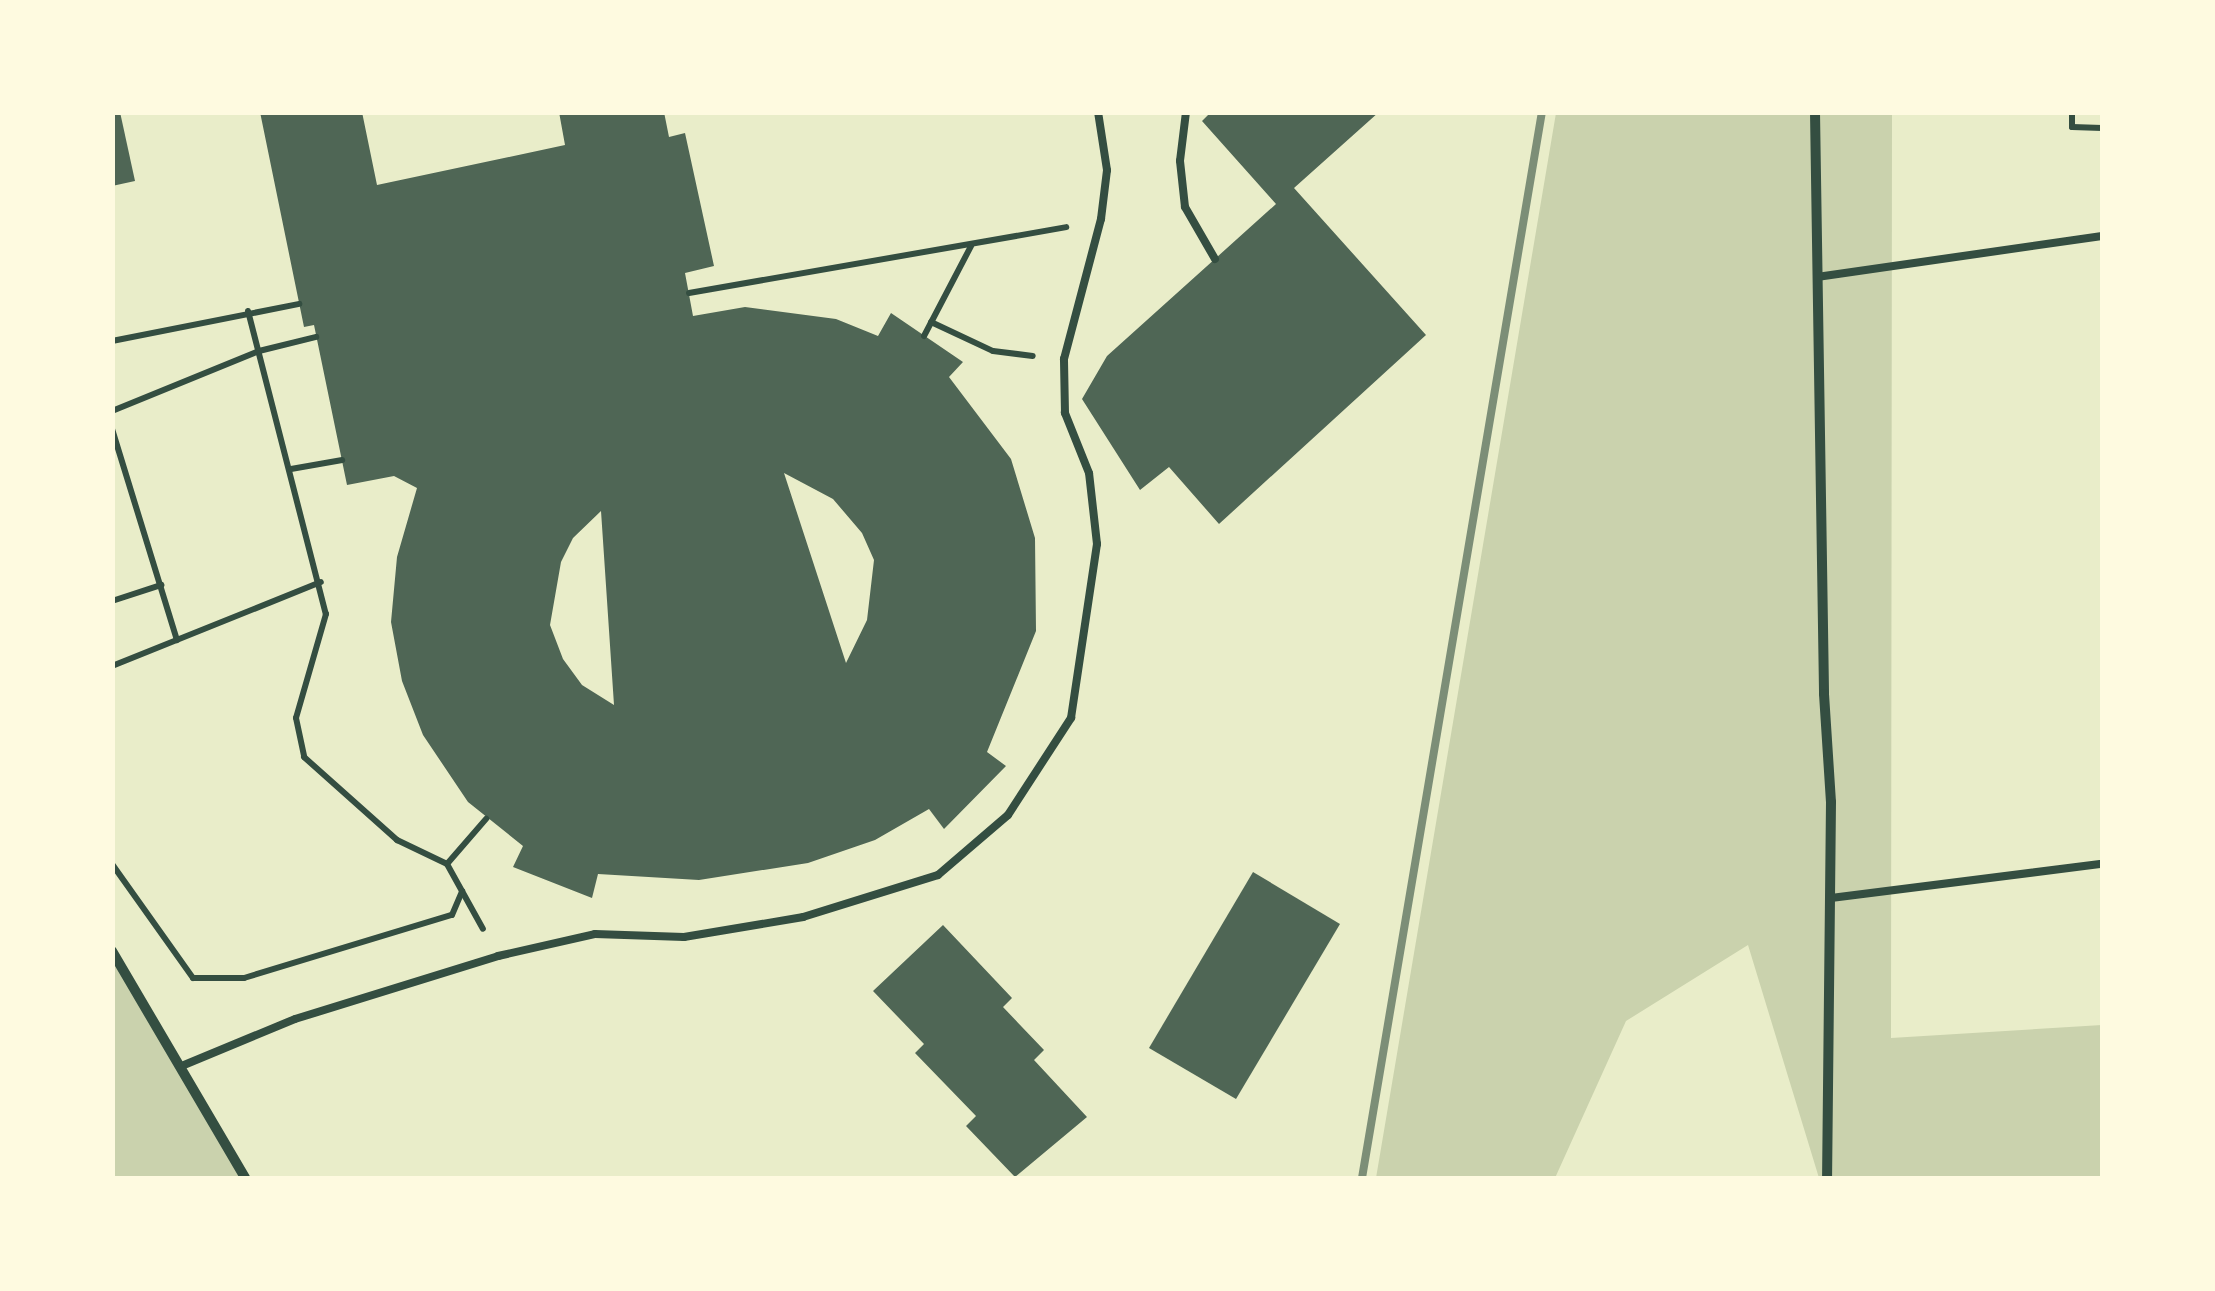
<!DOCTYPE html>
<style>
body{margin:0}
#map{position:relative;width:2215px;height:1291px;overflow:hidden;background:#e9edc9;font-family:Roboto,sans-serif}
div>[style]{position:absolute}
.green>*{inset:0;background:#cad2ad}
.building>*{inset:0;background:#4f6655}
.path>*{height:6px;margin:-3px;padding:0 3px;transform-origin:3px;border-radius:3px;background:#344e41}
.service>*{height:8px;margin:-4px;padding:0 4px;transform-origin:4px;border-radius:4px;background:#344e41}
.minor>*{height:10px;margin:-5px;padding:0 5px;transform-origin:5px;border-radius:5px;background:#344e41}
.rail>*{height:8px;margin:-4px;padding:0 4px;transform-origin:4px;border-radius:4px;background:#7c8e77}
span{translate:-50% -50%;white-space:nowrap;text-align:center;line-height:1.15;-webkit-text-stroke:9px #fefae0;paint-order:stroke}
.frame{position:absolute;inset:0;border:115px solid #fefae0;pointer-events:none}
</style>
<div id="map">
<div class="green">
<div style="clip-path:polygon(1556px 113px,1892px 113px,1891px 1038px,2102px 1025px,2102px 1178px,1819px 1178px,1748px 945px,1626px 1021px,1555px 1178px,1376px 1178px)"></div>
<div style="clip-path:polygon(112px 951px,245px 1178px,113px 1178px)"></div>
</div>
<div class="building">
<div style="clip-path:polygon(112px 112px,120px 112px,135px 181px,112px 186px)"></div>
<div style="clip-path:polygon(evenodd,260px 112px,362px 112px,377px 185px,565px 145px,559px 112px,664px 112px,669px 137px,685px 133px,714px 266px,685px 273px,693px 316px,745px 307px,836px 319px,878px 336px,891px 313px,963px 362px,949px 377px,1011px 459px,1035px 538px,1036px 631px,987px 752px,1006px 766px,944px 829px,929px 809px,875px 840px,808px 863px,699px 880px,598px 874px,592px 898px,513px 867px,523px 846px,468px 802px,423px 735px,402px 681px,391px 622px,397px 557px,417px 488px,394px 476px,347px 485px,314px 325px,304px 327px,260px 112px,784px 473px,833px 499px,862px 533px,874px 560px,867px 620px,846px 663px,784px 473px,260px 112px,601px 511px,614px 705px,582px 685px,563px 659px,550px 625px,561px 562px,573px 538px,601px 511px)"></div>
<div style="clip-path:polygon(1211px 112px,1379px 112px,1294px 188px,1426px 335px,1219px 524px,1169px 467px,1140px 490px,1082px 399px,1107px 356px,1276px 204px,1202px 121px)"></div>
<div style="clip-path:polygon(1253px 872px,1340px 924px,1236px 1099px,1149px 1048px)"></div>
<div style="clip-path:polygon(943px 925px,1012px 998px,1003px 1007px,1044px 1050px,1034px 1060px,1087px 1117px,1015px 1177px,966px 1126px,976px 1116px,915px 1053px,924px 1044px,873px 991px)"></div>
</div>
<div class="path">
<div style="left:375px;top:112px;width:10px"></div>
<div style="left:2072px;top:112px;width:15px;rotate:90deg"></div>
<div style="left:2072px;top:127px;width:30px;rotate:2deg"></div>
<div style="left:689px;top:293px;width:383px;rotate:-9.9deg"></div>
<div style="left:248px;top:311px;width:313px;rotate:75.6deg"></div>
<div style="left:326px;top:614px;width:108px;rotate:106.1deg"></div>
<div style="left:296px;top:718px;width:40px;rotate:78deg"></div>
<div style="left:304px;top:757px;width:125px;rotate:41.7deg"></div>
<div style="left:397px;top:840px;width:55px;rotate:25.6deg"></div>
<div style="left:447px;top:864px;width:74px;rotate:61deg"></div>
<div style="left:931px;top:322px;width:68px;rotate:25.1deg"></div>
<div style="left:993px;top:351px;width:40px;rotate:7.1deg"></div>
<div style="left:924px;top:336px;width:102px;rotate:-62.4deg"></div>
<div style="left:112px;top:341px;width:191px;rotate:-11.2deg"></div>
<div style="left:112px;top:411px;width:159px;rotate:-22.2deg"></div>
<div style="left:259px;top:351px;width:59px;rotate:-13.8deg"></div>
<div style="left:112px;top:429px;width:221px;rotate:72.9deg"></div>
<div style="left:291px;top:469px;width:52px;rotate:-10deg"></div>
<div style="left:112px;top:601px;width:52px;rotate:-18.1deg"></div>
<div style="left:112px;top:666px;width:225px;rotate:-21.9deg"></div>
<div style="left:112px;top:864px;width:140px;rotate:54.6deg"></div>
<div style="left:193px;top:978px;width:51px"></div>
<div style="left:244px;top:978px;width:217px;rotate:-16.9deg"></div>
<div style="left:452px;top:915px;width:26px;rotate:-67deg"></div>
<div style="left:447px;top:864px;width:60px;rotate:-49.1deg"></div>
</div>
<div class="service">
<div style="left:1186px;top:112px;width:49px;rotate:97deg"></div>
<div style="left:1180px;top:161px;width:46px;rotate:83.8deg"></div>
<div style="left:1185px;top:207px;width:60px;rotate:60deg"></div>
<div style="left:1817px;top:277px;width:288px;rotate:-8.2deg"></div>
<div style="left:1831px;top:898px;width:273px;rotate:-7.2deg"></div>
<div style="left:184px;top:1065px;width:120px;rotate:-22.5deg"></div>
<div style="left:295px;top:1019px;width:213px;rotate:-17.2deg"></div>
<div style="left:498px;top:956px;width:99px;rotate:-12.8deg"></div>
<div style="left:595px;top:934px;width:89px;rotate:1.9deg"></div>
<div style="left:684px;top:937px;width:121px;rotate:-9.5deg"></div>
<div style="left:803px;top:917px;width:141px;rotate:-17.3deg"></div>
<div style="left:938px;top:875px;width:92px;rotate:-40.6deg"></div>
<div style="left:1008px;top:815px;width:116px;rotate:-57deg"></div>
<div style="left:1071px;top:718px;width:176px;rotate:-81.5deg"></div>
<div style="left:1097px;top:544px;width:71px;rotate:-96.4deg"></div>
<div style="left:1089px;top:473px;width:65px;rotate:-111.8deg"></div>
<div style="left:1065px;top:413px;width:54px;rotate:-91.1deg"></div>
<div style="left:1064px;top:359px;width:145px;rotate:-75.2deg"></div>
<div style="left:1101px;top:219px;width:49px;rotate:-83deg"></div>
<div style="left:1107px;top:170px;width:59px;rotate:-98.8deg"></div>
</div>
<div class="minor">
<div style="left:1815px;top:112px;width:582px;rotate:89.11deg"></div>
<div style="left:1824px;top:694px;width:108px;rotate:86.3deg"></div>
<div style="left:1831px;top:802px;width:376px;rotate:90.6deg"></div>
<div style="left:112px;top:951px;width:263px;rotate:59.6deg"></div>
</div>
<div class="rail">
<div style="left:1362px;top:1178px;width:1081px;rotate:-80.42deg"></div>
</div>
<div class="frame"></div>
</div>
